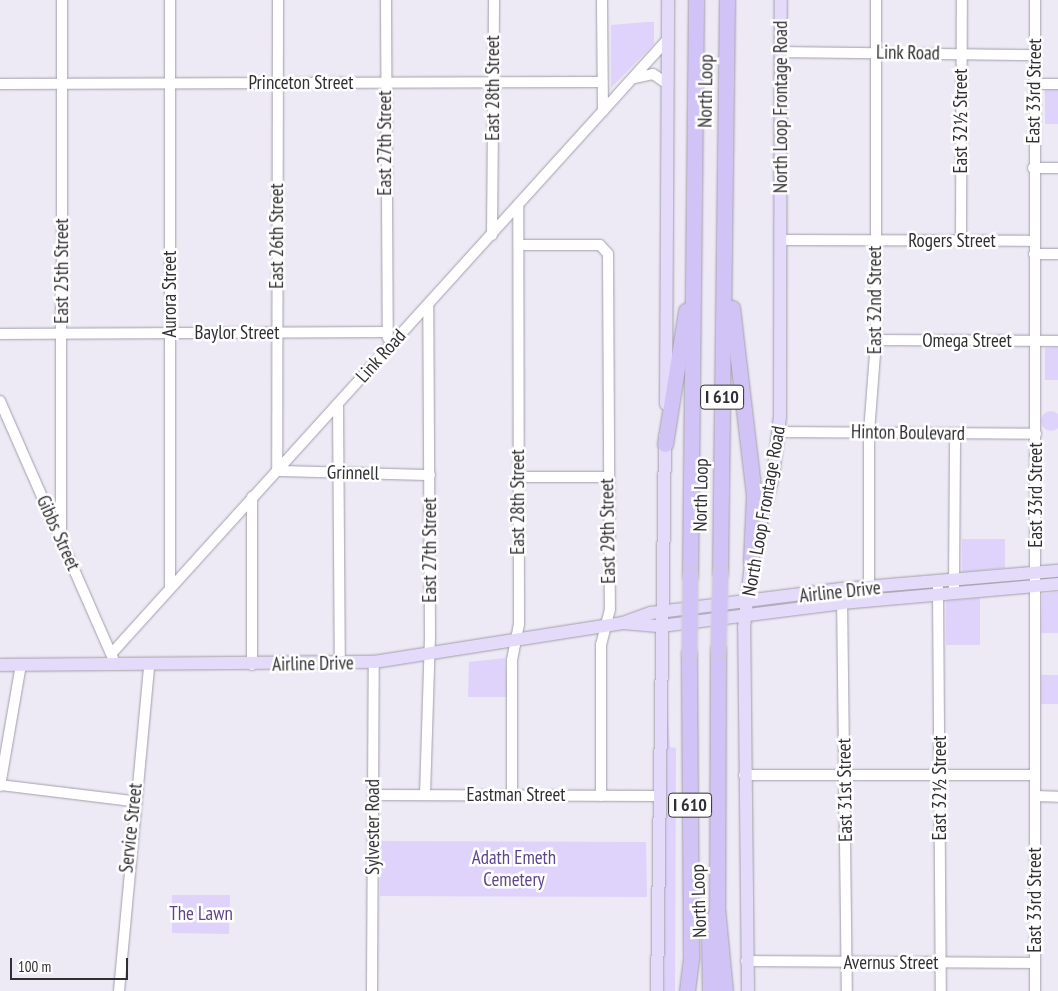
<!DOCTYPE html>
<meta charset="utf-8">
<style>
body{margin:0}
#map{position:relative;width:1058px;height:991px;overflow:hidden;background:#ede9f5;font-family:"PT Sans Narrow",sans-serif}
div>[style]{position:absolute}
.green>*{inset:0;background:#dfd3fc}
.round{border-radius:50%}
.roads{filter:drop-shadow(0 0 1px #a29faa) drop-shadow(0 0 1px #a29faa)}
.minor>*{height:10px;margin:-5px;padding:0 5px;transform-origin:5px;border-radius:5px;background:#fff}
.major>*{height:12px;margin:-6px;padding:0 6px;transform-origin:6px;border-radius:6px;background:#e4dbfa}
.highway>*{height:15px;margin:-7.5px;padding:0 7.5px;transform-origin:7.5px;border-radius:7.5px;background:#d2c3f6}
.bridges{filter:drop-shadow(0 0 1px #cdcdce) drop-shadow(0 0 1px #cdcdce)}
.highway-bridge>*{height:15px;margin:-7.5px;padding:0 7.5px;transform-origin:7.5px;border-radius:7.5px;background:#d2c3f6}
span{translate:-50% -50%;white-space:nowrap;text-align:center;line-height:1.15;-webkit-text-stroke:5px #fff;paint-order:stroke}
.shield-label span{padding:1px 4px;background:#fff;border:1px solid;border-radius:4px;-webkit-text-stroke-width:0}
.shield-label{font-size:18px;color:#302f33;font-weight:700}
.street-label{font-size:19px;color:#302f33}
.park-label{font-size:19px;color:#5f468b}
.scale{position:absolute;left:10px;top:958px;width:118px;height:22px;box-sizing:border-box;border:2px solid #302f33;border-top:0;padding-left:6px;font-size:15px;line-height:18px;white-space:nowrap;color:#302f33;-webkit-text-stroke:4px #fff;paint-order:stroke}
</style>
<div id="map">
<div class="green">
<div style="clip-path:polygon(646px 22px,654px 22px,654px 44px,611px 88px,611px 25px)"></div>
<div style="clip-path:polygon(1058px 88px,1058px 124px,1045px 124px,1045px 89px)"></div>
<div style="clip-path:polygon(1058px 347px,1058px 380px,1045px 380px,1045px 348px)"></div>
<div class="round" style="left:1041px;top:411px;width:20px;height:20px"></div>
<div style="clip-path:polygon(962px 539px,1005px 539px,1005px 568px,962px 572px)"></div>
<div style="clip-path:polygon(1058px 592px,1058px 633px,1041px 633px,1042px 594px)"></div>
<div style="clip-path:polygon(980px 598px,980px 645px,946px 645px,946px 601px)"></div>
<div style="clip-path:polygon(505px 658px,508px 697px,468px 697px,469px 662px)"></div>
<div style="clip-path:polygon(1041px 675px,1058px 675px,1058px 704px,1041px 704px)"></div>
<div style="clip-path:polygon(667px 703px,670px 747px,676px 748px,675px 991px,664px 991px)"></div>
<div style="clip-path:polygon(381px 841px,646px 842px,647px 897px,380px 896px)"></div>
<div style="clip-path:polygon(172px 895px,230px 895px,229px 934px,172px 933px)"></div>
</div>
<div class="roads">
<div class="minor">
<div style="left:278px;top:0;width:471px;rotate:90.1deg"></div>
<div style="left:277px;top:471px;width:153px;rotate:1.5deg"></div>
<div style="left:386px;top:0;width:338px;rotate:89.7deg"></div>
<div style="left:602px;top:0;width:111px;rotate:89.5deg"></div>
<div style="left:781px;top:52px;width:254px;rotate:0.7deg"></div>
<div style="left:634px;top:78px;width:19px;rotate:-12deg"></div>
<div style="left:653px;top:74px;width:18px;rotate:34deg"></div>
<div style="left:0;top:84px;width:602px;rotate:-0.19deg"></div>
<div style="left:1035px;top:84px;width:23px"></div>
<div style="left:1033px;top:168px;width:25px"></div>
<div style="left:492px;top:235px;width:235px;rotate:-89.5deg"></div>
<div style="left:781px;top:240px;width:252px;rotate:0.2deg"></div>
<div style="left:961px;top:241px;width:241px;rotate:-89.8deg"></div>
<div style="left:519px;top:245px;width:81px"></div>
<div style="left:600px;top:245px;width:12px;rotate:48deg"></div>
<div style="left:608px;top:254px;width:355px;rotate:89.7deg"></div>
<div style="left:610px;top:609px;width:36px;rotate:104deg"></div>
<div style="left:601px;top:644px;width:152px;rotate:90deg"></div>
<div style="left:1034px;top:254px;width:24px"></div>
<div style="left:0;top:334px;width:385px;rotate:-0.3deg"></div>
<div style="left:876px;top:340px;width:182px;rotate:0.3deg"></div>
<div style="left:0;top:401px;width:282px;rotate:66.3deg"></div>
<div style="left:338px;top:404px;width:260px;rotate:89.6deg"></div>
<div style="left:779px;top:432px;width:257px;rotate:0.4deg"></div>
<div style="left:517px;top:477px;width:90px"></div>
<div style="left:61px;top:541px;width:541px;rotate:-89.89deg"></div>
<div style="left:170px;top:587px;width:587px;rotate:-90deg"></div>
<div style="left:954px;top:587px;width:153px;rotate:-89.6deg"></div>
<div style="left:938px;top:588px;width:403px;rotate:89.6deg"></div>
<div style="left:869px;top:594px;width:162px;rotate:-90deg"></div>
<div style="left:869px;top:432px;width:92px;rotate:-85.6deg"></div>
<div style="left:876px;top:340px;width:340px;rotate:-90deg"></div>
<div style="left:842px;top:595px;width:396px;rotate:89.3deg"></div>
<div style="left:112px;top:653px;width:828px;rotate:-47.84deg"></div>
<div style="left:252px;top:665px;width:168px;rotate:-90deg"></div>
<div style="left:744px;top:775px;width:291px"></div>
<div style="left:0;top:785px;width:134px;rotate:6.9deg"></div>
<div style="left:0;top:786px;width:123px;rotate:-80.2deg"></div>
<div style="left:373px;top:795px;width:286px;rotate:0.2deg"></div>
<div style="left:425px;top:795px;width:157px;rotate:-88.2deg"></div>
<div style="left:430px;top:638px;width:333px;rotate:-90.3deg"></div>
<div style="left:512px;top:795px;width:135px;rotate:-90deg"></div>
<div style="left:512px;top:660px;width:37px;rotate:-79deg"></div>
<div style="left:519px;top:624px;width:417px;rotate:-90.1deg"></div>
<div style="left:1035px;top:796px;width:23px;rotate:2deg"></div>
<div style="left:746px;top:961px;width:289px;rotate:0.4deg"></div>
<div style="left:119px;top:991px;width:326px;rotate:-84.7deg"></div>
<div style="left:372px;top:991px;width:329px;rotate:-89.7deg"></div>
<div style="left:1035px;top:991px;width:991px;rotate:-90deg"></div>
</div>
<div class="major">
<div style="left:666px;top:404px;width:404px;rotate:-89.7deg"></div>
<div style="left:623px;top:623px;width:38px;rotate:5deg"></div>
<div style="left:661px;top:626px;width:182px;rotate:-7.2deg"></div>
<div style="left:842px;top:603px;width:217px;rotate:-5deg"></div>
<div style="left:0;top:665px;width:374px;rotate:-0.5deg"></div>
<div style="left:374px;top:662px;width:252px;rotate:-8.9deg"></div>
<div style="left:623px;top:623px;width:30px;rotate:-20deg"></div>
<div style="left:651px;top:613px;width:193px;rotate:-7.2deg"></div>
<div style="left:842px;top:589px;width:217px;rotate:-4.8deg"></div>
<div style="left:657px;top:991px;width:555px;rotate:-89.17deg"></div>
<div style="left:748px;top:991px;width:363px;rotate:-90.6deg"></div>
<div style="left:744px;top:628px;width:66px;rotate:-83.9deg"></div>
<div style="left:751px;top:562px;width:89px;rotate:-75.7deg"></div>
<div style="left:773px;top:476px;width:60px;rotate:-83.3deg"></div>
<div style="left:780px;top:416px;width:416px;rotate:-89.9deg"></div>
</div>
<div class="highway">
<div style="left:732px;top:308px;width:188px;rotate:83.3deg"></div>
<div style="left:754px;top:495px;width:67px;rotate:92.6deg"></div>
<div style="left:665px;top:444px;width:135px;rotate:-81deg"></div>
<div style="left:720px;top:573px;width:573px;rotate:-89.3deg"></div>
<div style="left:690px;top:576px;width:576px;rotate:-89.4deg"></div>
<div style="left:718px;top:649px;width:259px;rotate:90.2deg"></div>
<div style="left:717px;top:908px;width:83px;rotate:84.5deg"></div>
<div style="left:687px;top:991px;width:35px;rotate:-83deg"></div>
<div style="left:691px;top:956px;width:303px;rotate:-90.4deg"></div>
<div style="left:710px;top:991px;width:57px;rotate:-91deg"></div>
<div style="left:709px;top:934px;width:20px;rotate:-72deg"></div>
</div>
</div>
<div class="bridges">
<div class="highway-bridge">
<div style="left:718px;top:649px;width:76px;rotate:-88.5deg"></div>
<div style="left:689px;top:653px;width:77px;rotate:-89.3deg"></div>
</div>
</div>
<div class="shield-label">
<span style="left:722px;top:397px">I 610</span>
<span style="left:690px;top:805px">I 610</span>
</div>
<div class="street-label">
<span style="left:908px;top:53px;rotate:1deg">Link Road</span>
<span style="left:301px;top:83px">Princeton Street</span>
<span style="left:493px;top:88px;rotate:-90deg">East 28th Street</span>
<span style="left:706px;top:91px;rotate:-89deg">North Loop</span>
<span style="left:1034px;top:91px;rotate:-89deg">East 33rd Street</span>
<span style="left:781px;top:107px;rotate:-90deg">North Loop Frontage Road</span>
<span style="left:961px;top:121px;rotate:-90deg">East 32½ Street</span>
<span style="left:385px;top:143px;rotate:-90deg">East 27th Street</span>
<span style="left:277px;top:236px;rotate:-90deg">East 26th Street</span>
<span style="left:952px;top:241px">Rogers Street</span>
<span style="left:62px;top:271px;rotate:-90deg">East 25th Street</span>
<span style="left:170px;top:294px;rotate:-90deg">Aurora Street</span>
<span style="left:875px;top:300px;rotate:-90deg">East 32nd Street</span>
<span style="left:237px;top:333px">Baylor Street</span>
<span style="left:967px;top:341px">Omega Street</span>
<span style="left:381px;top:356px;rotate:-48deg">Link Road</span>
<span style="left:908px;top:433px;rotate:1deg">Hinton Boulevard</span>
<span style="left:353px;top:473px;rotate:1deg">Grinnell</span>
<span style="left:701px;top:495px;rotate:-89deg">North Loop</span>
<span style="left:1036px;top:495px;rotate:-90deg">East 33rd Street</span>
<span style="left:518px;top:502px;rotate:-90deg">East 28th Street</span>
<span style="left:764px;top:511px;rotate:-80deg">North Loop Frontage Road</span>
<span style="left:608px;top:531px;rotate:-91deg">East 29th Street</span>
<span style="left:58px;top:533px;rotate:66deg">Gibbs Street</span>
<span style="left:430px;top:550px;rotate:-90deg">East 27th Street</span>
<span style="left:840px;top:592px;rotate:-6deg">Airline Drive</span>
<span style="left:313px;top:664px;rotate:-1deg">Airline Drive</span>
<span style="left:940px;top:788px;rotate:-90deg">East 32½ Street</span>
<span style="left:845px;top:790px;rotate:-91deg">East 31st Street</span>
<span style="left:516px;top:795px">Eastman Street</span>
<span style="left:373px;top:827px;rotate:-90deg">Sylvester Road</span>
<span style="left:131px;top:828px;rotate:-84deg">Service Street</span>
<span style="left:1035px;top:900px;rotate:-90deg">East 33rd Street</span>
<span style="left:699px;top:901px;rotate:-92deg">North Loop</span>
<span style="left:891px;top:963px">Avernus Street</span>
</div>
<div class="park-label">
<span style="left:514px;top:869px">Adath Emeth<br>Cemetery</span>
<span style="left:201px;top:914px">The Lawn</span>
</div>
<div class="scale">100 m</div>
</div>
